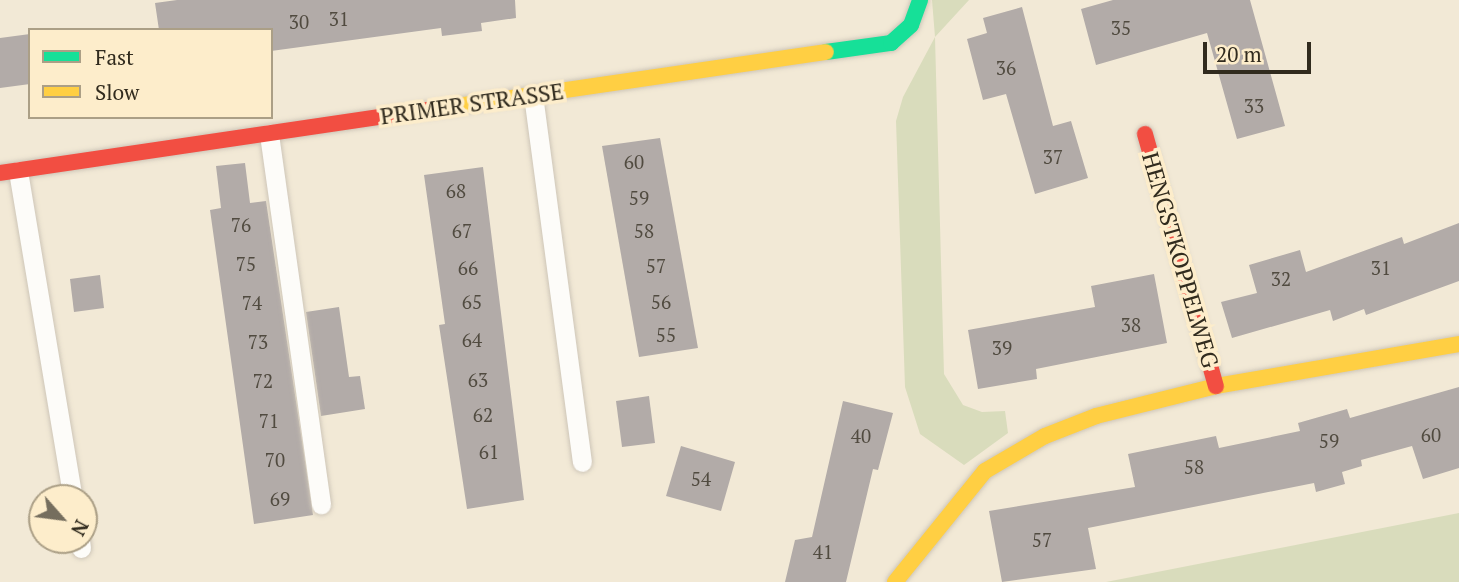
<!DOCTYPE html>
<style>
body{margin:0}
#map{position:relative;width:1459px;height:582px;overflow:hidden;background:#f2e9d6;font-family:"PT Serif",serif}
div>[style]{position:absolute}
.green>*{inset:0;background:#d9dcbc}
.building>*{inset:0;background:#b2aba8}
.roads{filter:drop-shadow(0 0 2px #cec6b8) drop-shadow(0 0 2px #cec6b8)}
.lane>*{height:19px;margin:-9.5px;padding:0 9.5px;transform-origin:9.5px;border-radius:9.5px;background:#fdfcf9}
.fast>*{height:16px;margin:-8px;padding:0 8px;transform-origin:8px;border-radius:8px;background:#16e098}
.slow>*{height:16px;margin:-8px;padding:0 8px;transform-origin:8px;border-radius:8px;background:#ffcf43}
.jam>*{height:16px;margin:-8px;padding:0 8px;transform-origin:8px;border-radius:8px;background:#f24e42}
span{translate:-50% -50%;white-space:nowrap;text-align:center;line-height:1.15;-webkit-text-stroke:7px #fdedcb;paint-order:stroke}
.number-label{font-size:19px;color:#514b40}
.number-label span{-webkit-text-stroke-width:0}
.street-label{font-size:23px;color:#312b1e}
.legend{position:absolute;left:28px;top:28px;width:245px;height:91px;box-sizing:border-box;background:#fdedcb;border:2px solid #ab9f86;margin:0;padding:9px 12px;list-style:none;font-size:21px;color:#312b1e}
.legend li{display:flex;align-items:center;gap:14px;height:35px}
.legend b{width:35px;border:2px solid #ab9f86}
.north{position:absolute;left:28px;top:484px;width:70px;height:70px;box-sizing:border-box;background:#fdedcb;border:2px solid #ab9f86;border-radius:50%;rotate:118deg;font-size:19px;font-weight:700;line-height:28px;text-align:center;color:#312b1e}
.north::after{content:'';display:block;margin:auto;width:24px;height:32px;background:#756e5e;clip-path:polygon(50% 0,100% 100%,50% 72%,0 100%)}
.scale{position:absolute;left:1203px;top:42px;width:108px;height:32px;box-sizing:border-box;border:4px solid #312b1e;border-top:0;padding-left:9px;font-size:21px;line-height:24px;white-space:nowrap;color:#312b1e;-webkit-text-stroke:5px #fdedcb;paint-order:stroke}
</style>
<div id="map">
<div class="green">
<div style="clip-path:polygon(932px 0,969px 0,935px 37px,944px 374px,963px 405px,982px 412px,1005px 411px,1008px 433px,964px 465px,920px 434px,905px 387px,896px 121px,903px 97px,935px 37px)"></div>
<div style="clip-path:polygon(1459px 513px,1459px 582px,1106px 582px)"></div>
</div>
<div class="building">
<div style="clip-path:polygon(177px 0,515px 0,516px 18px,481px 23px,482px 31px,442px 36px,441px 28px,271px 51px,271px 30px,159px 30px,155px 3px)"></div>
<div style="clip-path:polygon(1113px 0,1250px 0,1285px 126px,1237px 139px,1207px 33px,1096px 65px,1081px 9px)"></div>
<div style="clip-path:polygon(1022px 7px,1053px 126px,1071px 121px,1088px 178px,1035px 194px,1006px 94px,983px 100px,967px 39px,987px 33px,983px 18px)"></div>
<div style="clip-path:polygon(30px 34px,30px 84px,0 88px,0 38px)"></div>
<div style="clip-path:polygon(660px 138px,698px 348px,639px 357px,602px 146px)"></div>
<div style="clip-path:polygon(245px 163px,250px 203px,266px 201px,313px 515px,254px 524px,210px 210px,221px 208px,216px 166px)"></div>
<div style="clip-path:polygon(483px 167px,524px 500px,467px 509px,439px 325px,445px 324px,424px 175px)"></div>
<div style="clip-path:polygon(1459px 223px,1459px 281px,1366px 315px,1364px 309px,1333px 321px,1330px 310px,1232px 338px,1221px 302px,1257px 293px,1249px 265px,1300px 250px,1306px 272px,1402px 237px,1404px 244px)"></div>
<div style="clip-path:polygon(1154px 274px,1167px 343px,1036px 369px,1037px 379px,978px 389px,968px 330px,1095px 307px,1091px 286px)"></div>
<div style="clip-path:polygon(100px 275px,104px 308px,74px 312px,70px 279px)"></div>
<div style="clip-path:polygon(339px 307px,349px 377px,360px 376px,365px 409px,321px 416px,306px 312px)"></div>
<div style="clip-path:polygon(1459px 387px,1459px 468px,1423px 479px,1412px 446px,1361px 460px,1362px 466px,1342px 472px,1345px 484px,1316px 492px,1314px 483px,1088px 528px,1096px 569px,1002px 582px,989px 511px,1135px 487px,1128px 454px,1216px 436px,1219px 448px,1300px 431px,1298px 423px,1347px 409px,1350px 418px)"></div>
<div style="clip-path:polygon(649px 396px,655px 443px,622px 447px,616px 401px)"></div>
<div style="clip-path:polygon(843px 401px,893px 413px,878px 470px,873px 469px,846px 582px,785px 582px,795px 540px,812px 537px)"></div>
<div style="clip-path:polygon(681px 446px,735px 462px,721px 511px,666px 496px)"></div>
</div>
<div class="roads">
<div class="lane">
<div style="left:533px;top:95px;width:370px;rotate:82.4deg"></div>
<div style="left:269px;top:134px;width:374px;rotate:82deg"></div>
<div style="left:18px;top:171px;width:332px;rotate:80.5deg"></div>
<div style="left:80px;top:540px;width:8px;rotate:83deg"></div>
</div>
<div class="fast">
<div style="left:826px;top:52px;width:66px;rotate:-7.9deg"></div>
<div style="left:891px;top:43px;width:27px;rotate:-42deg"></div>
<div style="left:911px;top:25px;width:27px;rotate:-70deg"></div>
</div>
<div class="slow">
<div style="left:429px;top:110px;width:401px;rotate:-8.3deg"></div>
<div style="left:895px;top:582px;width:143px;rotate:-51deg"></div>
<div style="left:985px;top:471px;width:69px;rotate:-30.3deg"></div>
<div style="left:1045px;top:436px;width:55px;rotate:-21.4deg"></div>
<div style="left:1096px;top:416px;width:124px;rotate:-14deg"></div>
<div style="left:1216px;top:386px;width:247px;rotate:-9.8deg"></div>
</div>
<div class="jam">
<div style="left:1145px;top:134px;width:262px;rotate:74.3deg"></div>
<div style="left:0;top:173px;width:434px;rotate:-8.4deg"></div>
</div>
</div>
<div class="number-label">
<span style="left:339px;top:19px">31</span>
<span style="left:299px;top:22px">30</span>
<span style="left:1121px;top:28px">35</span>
<span style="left:1006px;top:68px">36</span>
<span style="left:1254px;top:106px">33</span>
<span style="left:1053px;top:157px">37</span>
<span style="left:634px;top:162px">60</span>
<span style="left:456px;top:191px">68</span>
<span style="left:639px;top:198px">59</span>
<span style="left:241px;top:225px">76</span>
<span style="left:462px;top:231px">67</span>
<span style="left:644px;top:231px">58</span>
<span style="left:246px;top:264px">75</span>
<span style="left:656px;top:266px">57</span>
<span style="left:468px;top:268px">66</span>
<span style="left:1381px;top:268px">31</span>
<span style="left:1281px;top:279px">32</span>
<span style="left:472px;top:302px">65</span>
<span style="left:661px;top:302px">56</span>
<span style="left:252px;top:303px">74</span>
<span style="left:1131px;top:325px">38</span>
<span style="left:666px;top:335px">55</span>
<span style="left:472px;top:340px">64</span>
<span style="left:258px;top:342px">73</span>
<span style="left:1002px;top:348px">39</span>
<span style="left:478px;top:380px">63</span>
<span style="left:263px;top:381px">72</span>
<span style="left:483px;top:415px">62</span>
<span style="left:269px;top:421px">71</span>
<span style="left:1431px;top:435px">60</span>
<span style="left:861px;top:436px">40</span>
<span style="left:1329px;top:441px">59</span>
<span style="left:489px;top:452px">61</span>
<span style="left:275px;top:460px">70</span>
<span style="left:1194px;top:467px">58</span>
<span style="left:701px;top:479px">54</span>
<span style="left:280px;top:499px">69</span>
<span style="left:1042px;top:540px">57</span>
<span style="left:823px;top:552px">41</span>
</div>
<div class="street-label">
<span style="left:472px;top:104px;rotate:-8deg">PRIMER STRASSE</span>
<span style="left:1180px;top:260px;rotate:74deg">HENGSTKOPPELWEG</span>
</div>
<ul class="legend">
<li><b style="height:9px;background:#16e098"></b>Fast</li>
<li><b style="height:9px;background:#ffcf43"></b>Slow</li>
</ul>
<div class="north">N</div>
<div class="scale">20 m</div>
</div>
